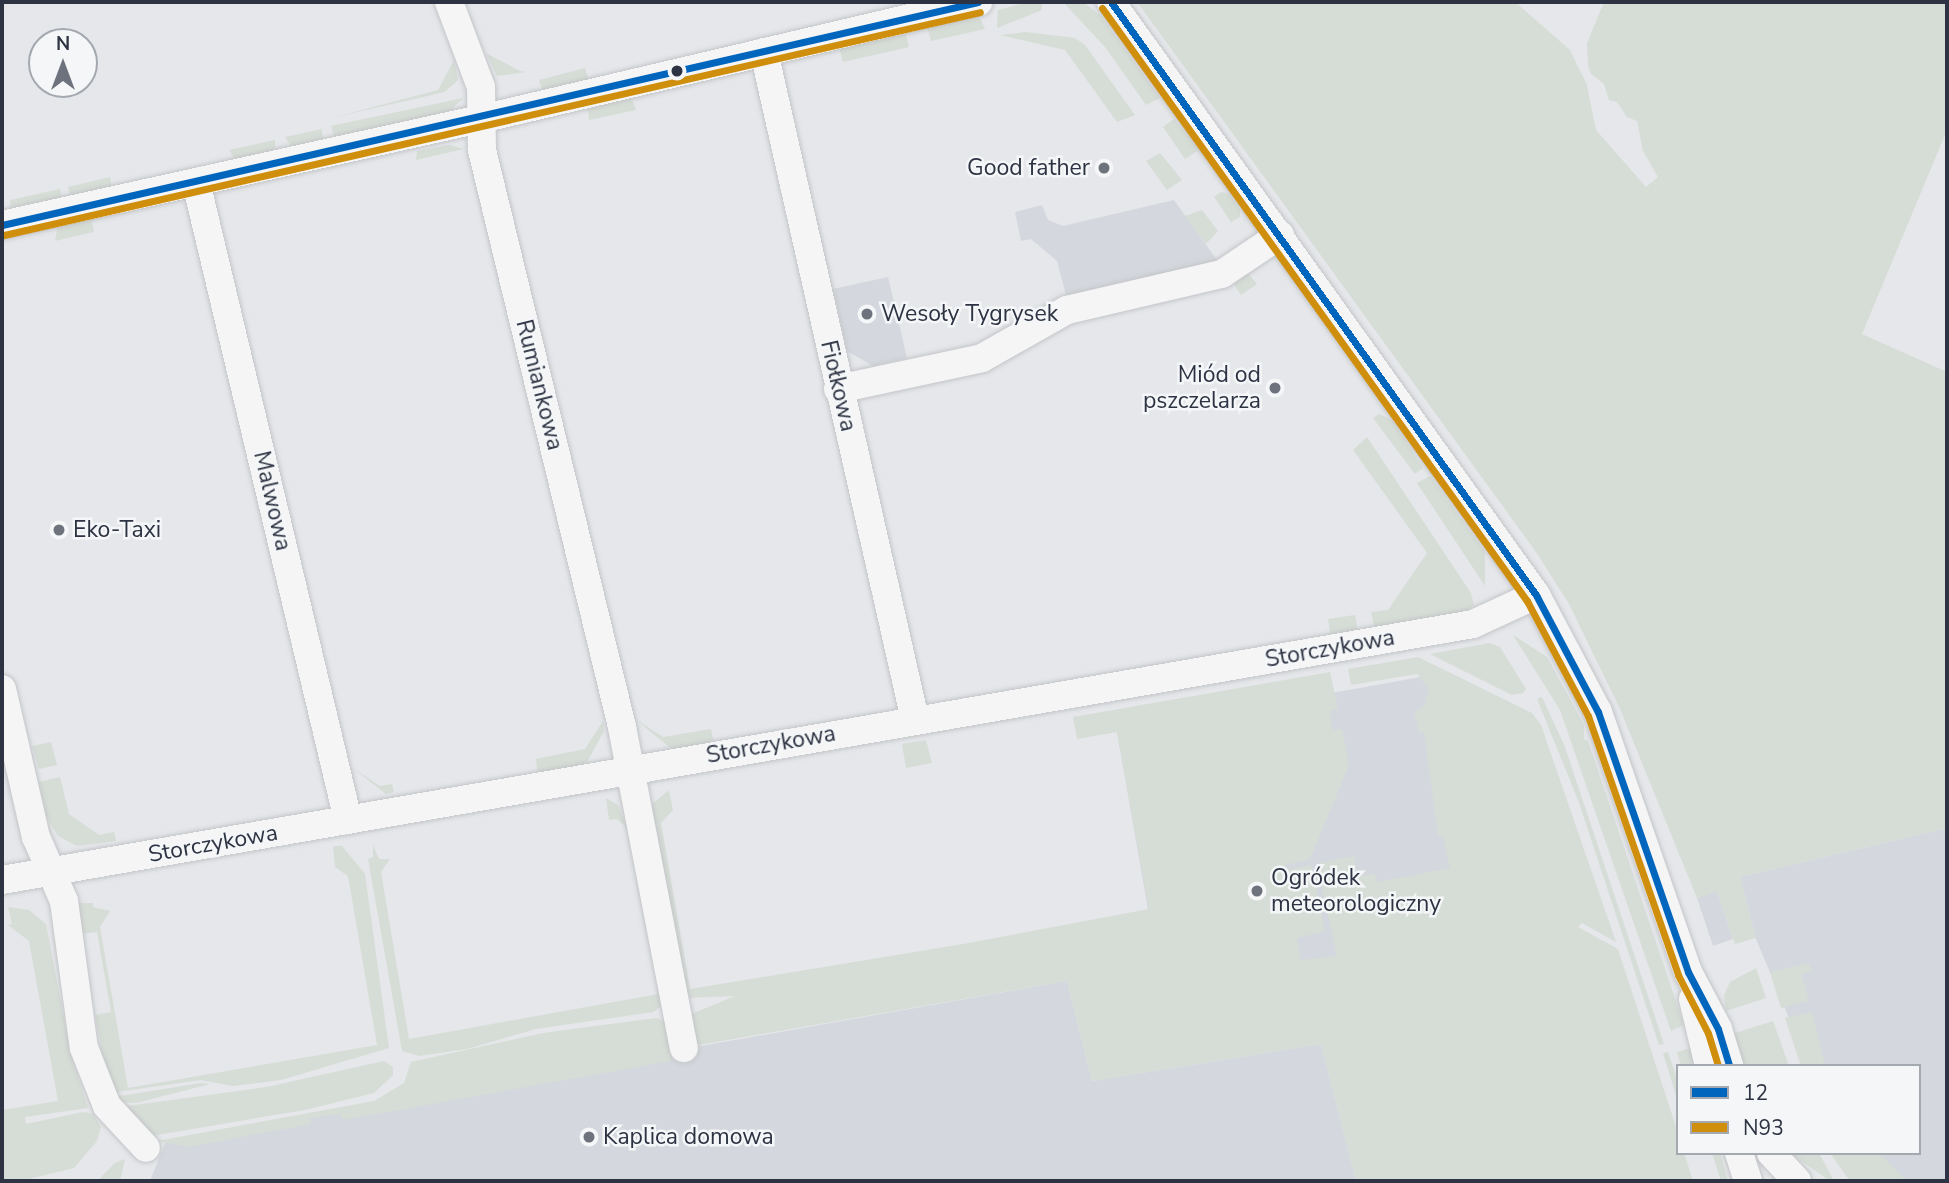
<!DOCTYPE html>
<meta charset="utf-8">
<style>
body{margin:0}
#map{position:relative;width:1949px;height:1183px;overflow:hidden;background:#e5e7ea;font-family:"Nunito Sans",sans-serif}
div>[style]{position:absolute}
.built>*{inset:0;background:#d4d7dd}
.green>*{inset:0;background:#d6ddd6}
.roads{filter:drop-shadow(0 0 2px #c3c5c8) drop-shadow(0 0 2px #c3c5c8)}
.minor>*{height:28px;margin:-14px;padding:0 14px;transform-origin:14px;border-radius:14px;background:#f5f5f6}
.bus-1>*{height:7px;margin:-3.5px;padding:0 3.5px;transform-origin:3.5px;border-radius:3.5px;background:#0065bd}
.bus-2>*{height:7px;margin:-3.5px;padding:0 3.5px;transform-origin:3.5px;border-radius:3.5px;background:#cf8f0d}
.dots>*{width:19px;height:19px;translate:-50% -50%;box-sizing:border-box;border:4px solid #f4f6f8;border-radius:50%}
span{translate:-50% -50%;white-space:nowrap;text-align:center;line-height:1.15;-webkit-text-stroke:5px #f4f6f8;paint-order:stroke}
.poi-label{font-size:23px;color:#2d3342}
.right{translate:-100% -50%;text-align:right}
.left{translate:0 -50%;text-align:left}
.street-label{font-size:23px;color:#2d3342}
.frame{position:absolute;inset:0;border:4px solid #2d3342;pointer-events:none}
.legend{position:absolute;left:1676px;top:1064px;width:245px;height:91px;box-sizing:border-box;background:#f4f6f8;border:2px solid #a4a8af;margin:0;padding:9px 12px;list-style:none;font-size:21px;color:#2d3342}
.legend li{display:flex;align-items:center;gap:14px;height:35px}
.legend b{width:35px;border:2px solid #a4a8af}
.north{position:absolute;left:28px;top:28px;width:70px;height:70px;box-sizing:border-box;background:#f4f6f8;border:2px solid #a4a8af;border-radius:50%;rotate:0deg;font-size:19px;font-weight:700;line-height:28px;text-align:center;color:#2d3342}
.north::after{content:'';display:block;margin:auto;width:24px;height:32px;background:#6d727d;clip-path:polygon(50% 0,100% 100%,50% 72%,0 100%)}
</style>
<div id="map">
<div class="built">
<div style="clip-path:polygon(1174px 200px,1219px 263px,1067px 299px,1057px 261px,1031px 239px,1021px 241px,1015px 212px,1042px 205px,1048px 220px,1063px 226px)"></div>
<div style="clip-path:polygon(888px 277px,907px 358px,873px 366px,847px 351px,833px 289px)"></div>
<div style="clip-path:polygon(1426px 676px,1575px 925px,1164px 1001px,1117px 732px)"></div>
<div style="clip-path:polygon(1947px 828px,1947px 1181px,1900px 1181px,1865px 1153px,1919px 1153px,1919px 1066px,1809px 1066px,1756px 939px,1740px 877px)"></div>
<div style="clip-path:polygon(1717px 891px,1733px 939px,1713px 946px,1697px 898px)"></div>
<div style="clip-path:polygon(1067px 981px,1092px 1081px,1321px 1044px,1356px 1181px,150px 1181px,166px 1141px)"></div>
</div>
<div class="green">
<div style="clip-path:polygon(1028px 2px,1042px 2px,1042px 10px,997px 28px,998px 10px)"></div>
<div style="clip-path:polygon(1063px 2px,1083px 2px,1100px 15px,1160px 98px,1146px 105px,1105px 47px)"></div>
<div style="clip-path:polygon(1137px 2px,1515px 2px,1570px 50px,1587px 85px,1596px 130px,1646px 187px,1658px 177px,1643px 151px,1637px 121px,1627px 117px,1617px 102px,1609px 100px,1604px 84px,1591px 74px,1588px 65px,1587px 43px,1604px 2px,1947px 2px,1947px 130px,1862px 334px,1947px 372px,1947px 828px,1740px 877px,1756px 938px,1735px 944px,1717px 892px,1697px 898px,1620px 709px,1569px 604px,1536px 552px)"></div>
<div style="clip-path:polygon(978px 14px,985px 29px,931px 41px,927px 26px)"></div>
<div style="clip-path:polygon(905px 31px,909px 47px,843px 62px,839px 47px)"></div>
<div style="clip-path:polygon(1026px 32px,1075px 38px,1085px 45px,1135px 115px,1117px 122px,1065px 50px,1000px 35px)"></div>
<div style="clip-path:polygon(486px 53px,520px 71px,527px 72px,497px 76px)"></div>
<div style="clip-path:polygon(454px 60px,458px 80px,445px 92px,335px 117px,438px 90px)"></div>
<div style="clip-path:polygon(585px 68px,589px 81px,543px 92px,539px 80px)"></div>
<div style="clip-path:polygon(631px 96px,636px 110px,589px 120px,588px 108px)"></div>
<div style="clip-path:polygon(463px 98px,449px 112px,334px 137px,331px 126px)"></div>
<div style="clip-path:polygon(1174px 119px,1199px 150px,1185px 159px,1163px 127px)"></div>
<div style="clip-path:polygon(322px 129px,323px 143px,293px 149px,285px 137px)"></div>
<div style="clip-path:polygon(275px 140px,275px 153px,236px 162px,229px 150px)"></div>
<div style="clip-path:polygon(449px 145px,464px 149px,416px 160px,417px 151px)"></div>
<div style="clip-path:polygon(1160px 153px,1182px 180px,1167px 190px,1146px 161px)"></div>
<div style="clip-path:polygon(110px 177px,112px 188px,70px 198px,68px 187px)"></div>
<div style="clip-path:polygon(60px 189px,62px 198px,11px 207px,10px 200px)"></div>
<div style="clip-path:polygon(1221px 192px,1229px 194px,1240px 210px,1240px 217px,1231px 222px,1214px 197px)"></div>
<div style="clip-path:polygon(1202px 210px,1218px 231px,1206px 244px,1185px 216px)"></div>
<div style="clip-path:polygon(91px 218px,94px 232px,55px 241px,58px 226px)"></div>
<div style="clip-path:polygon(1244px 269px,1257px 284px,1241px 295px,1233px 283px)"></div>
<div style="clip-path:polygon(1379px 414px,1392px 420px,1423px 468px,1415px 474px,1373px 418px)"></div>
<div style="clip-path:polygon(1367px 437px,1471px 593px,1474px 605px,1462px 614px,1375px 630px,1371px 612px,1388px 610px,1427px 553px,1353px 450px)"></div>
<div style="clip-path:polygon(1430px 476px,1485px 552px,1485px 586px,1417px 483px)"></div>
<div style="clip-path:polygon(1355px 615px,1358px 632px,1331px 637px,1328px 619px)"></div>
<div style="clip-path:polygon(1513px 635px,1547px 657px,1584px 725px,1584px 739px,1588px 741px,1684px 1025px,1671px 1031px,1560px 710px)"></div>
<div style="clip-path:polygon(1489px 643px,1500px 647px,1526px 689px,1523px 693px,1512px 695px,1430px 654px)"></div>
<div style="clip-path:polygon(1418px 657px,1532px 713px,1541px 725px,1616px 942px,1582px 923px,1578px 927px,1618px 949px,1678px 1133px,1678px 1153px,1684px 1153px,1693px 1181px,1356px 1181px,1321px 1044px,1092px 1081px,1067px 981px,693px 1046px,689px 1015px,735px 996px,687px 998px,651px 805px,669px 790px,673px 810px,661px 823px,690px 989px,963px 944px,1149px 909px,1117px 732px,1077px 739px,1073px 717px,1330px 672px,1338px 709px,1330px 711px,1332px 730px,1342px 729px,1349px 765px,1310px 859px,1285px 865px,1287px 870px,1311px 865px,1325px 931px,1297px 938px,1301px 960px,1337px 956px,1317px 864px,1354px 856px,1357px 876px,1374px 874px,1377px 882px,1450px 868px,1443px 836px,1438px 835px,1424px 732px,1419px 732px,1414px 712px,1424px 707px,1429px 688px,1417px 674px,1351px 685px,1348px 669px)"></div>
<div style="clip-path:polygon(1542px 697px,1565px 747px,1664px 1044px,1659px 1045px,1578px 800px,1537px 699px)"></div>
<div style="clip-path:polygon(635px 719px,663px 737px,711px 729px,714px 744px,673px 750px)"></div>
<div style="clip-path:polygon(603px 721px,604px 731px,585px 766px,538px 776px,536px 759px,585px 749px)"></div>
<div style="clip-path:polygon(926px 740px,932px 763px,906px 768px,902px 744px)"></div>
<div style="clip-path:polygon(51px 742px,57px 765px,39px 769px,32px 746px)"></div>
<div style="clip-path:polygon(354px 769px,380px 786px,392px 784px,394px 792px,386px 794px)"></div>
<div style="clip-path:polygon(60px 777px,69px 814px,99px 835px,114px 832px,116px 841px,77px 846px,58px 836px,47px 818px,39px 782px)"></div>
<div style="clip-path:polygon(606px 798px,618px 805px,628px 829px,617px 819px,609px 820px)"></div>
<div style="clip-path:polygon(373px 845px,379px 859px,390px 859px,381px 872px,409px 1039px,664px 993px,666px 1003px,653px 1012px,536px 1029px,467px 1049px,419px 1056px,402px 1051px,368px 859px,373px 857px)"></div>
<div style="clip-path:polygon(333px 846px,342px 846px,365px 874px,389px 1048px,281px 1080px,233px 1086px,201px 1080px,110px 1093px,95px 1015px,111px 1012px,97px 932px,80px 934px,79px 903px,93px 903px,93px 907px,110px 911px,100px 927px,128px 1088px,377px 1045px,348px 876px,335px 867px)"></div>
<div style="clip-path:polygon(8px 907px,29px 910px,46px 924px,71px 1055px,88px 1108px,25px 1117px,26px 1124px,83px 1112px,93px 1114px,101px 1127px,97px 1141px,74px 1168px,21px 1181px,2px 1181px,2px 1110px,58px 1101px,29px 941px,8px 925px,12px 924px)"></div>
<div style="clip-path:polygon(1808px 963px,1812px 971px,1801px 974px,1809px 1001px,1781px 1008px,1770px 972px)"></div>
<div style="clip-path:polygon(1756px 968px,1766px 998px,1726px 1011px,1724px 995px,1730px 982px)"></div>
<div style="clip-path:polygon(1812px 1012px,1825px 1066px,1801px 1066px,1785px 1018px)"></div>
<div style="clip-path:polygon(656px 1018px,667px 1022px,671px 1061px,343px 1120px,340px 1114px,310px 1118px,311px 1124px,188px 1147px,157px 1141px,374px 1101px,404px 1083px,411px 1062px,543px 1033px)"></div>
<div style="clip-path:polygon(1773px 1021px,1789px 1066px,1740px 1066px,1732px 1034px)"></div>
<div style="clip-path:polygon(1691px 1048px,1696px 1066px,1681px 1066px,1677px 1052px)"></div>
<div style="clip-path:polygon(1668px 1052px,1678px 1082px,1678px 1102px,1663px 1053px)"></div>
<div style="clip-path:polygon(384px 1061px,393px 1067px,393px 1075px,374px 1093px,305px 1110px,151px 1136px,120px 1107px,267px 1087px)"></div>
<div style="clip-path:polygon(201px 1083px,210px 1084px,136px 1103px,119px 1102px,114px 1097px)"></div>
<div style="clip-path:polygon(1712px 1153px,1720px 1153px,1728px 1181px,1721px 1181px)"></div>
<div style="clip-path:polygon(1790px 1153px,1819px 1153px,1834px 1181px,1830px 1181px)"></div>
<div style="clip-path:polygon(1830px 1153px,1879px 1153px,1907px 1181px,1850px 1181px)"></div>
<div style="clip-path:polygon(125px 1159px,120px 1181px,97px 1181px,115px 1163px)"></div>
</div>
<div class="roads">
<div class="minor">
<div style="left:449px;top:2px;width:91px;rotate:69.4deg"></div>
<div style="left:481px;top:87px;width:63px;rotate:89.1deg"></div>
<div style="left:482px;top:150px;width:594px;rotate:76.36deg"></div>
<div style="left:622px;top:727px;width:327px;rotate:79.1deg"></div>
<div style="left:1111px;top:2px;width:730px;rotate:54.37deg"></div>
<div style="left:1536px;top:595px;width:132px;rotate:62.1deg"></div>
<div style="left:1598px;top:712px;width:275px;rotate:70.9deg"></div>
<div style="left:1688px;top:972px;width:64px;rotate:62.2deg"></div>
<div style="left:1718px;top:1029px;width:39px;rotate:73deg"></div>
<div style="left:764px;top:52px;width:685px;rotate:77.26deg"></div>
<div style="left:196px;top:182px;width:656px;rotate:76.6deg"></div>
<div style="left:2px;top:225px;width:491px;rotate:-12.5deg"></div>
<div style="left:481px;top:119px;width:511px;rotate:-13.25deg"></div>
<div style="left:838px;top:389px;width:147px;rotate:-12.1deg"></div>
<div style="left:982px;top:358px;width:98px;rotate:-29.5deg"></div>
<div style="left:1067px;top:310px;width:159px;rotate:-13.1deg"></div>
<div style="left:1222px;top:274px;width:70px;rotate:-33.9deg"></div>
<div style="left:2px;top:689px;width:152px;rotate:77.1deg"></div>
<div style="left:36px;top:837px;width:70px;rotate:66.4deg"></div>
<div style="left:64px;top:901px;width:148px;rotate:82.3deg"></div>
<div style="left:84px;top:1048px;width:62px;rotate:68.4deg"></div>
<div style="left:107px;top:1106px;width:57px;rotate:47.1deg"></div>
<div style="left:2px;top:880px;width:1493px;rotate:-9.87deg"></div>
<div style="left:1473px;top:624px;width:69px;rotate:-24.7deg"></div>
<div style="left:1693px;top:999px;width:69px;rotate:76.6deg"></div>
<div style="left:1739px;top:1153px;width:29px;rotate:72deg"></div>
<div style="left:1771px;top:1153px;width:38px;rotate:47deg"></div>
</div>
</div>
<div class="bus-1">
<div style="left:1111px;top:2px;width:730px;rotate:54.37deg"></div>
<div style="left:1536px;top:595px;width:132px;rotate:62.1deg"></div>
<div style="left:1598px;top:712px;width:275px;rotate:70.9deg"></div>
<div style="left:1688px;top:972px;width:64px;rotate:62.2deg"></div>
<div style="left:1718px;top:1029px;width:39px;rotate:73deg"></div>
<div style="left:2px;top:225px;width:1001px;rotate:-12.87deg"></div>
</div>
<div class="bus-2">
<div style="left:1102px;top:8px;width:730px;rotate:54.37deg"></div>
<div style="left:1527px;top:601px;width:130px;rotate:62.1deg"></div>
<div style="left:1588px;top:716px;width:274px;rotate:70.8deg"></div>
<div style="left:1678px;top:975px;width:65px;rotate:62.7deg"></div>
<div style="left:1708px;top:1033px;width:34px;rotate:73deg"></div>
<div style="left:4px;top:235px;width:1001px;rotate:-12.87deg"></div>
</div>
<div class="dots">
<div style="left:677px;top:71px;background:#2d3342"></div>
<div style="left:1104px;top:168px;background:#6d727d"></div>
<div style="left:867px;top:314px;background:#6d727d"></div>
<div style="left:1275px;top:388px;background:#6d727d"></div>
<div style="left:59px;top:530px;background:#6d727d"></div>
<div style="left:1257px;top:891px;background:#6d727d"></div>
<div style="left:589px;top:1137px;background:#6d727d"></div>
</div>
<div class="poi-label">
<span class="right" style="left:1090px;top:168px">Good father</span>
<span class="left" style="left:881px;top:314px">Wesoły Tygrysek</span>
<span class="right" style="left:1261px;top:388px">Miód od<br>pszczelarza</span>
<span class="left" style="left:73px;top:530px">Eko-Taxi</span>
<span class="left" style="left:1271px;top:891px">Ogródek<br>meteorologiczny</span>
<span class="left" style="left:603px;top:1137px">Kaplica domowa</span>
</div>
<div class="street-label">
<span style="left:539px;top:385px;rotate:76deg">Rumiankowa</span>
<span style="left:838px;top:386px;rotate:77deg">Fiołkowa</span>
<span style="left:272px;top:501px;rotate:77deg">Malwowa</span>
<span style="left:1330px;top:649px;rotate:-10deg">Storczykowa</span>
<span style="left:771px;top:745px;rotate:-10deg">Storczykowa</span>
<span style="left:213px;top:844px;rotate:-10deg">Storczykowa</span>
</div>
<div class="frame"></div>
<ul class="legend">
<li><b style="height:9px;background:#0065bd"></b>12</li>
<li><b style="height:9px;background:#cf8f0d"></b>N93</li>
</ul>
<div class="north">N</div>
</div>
